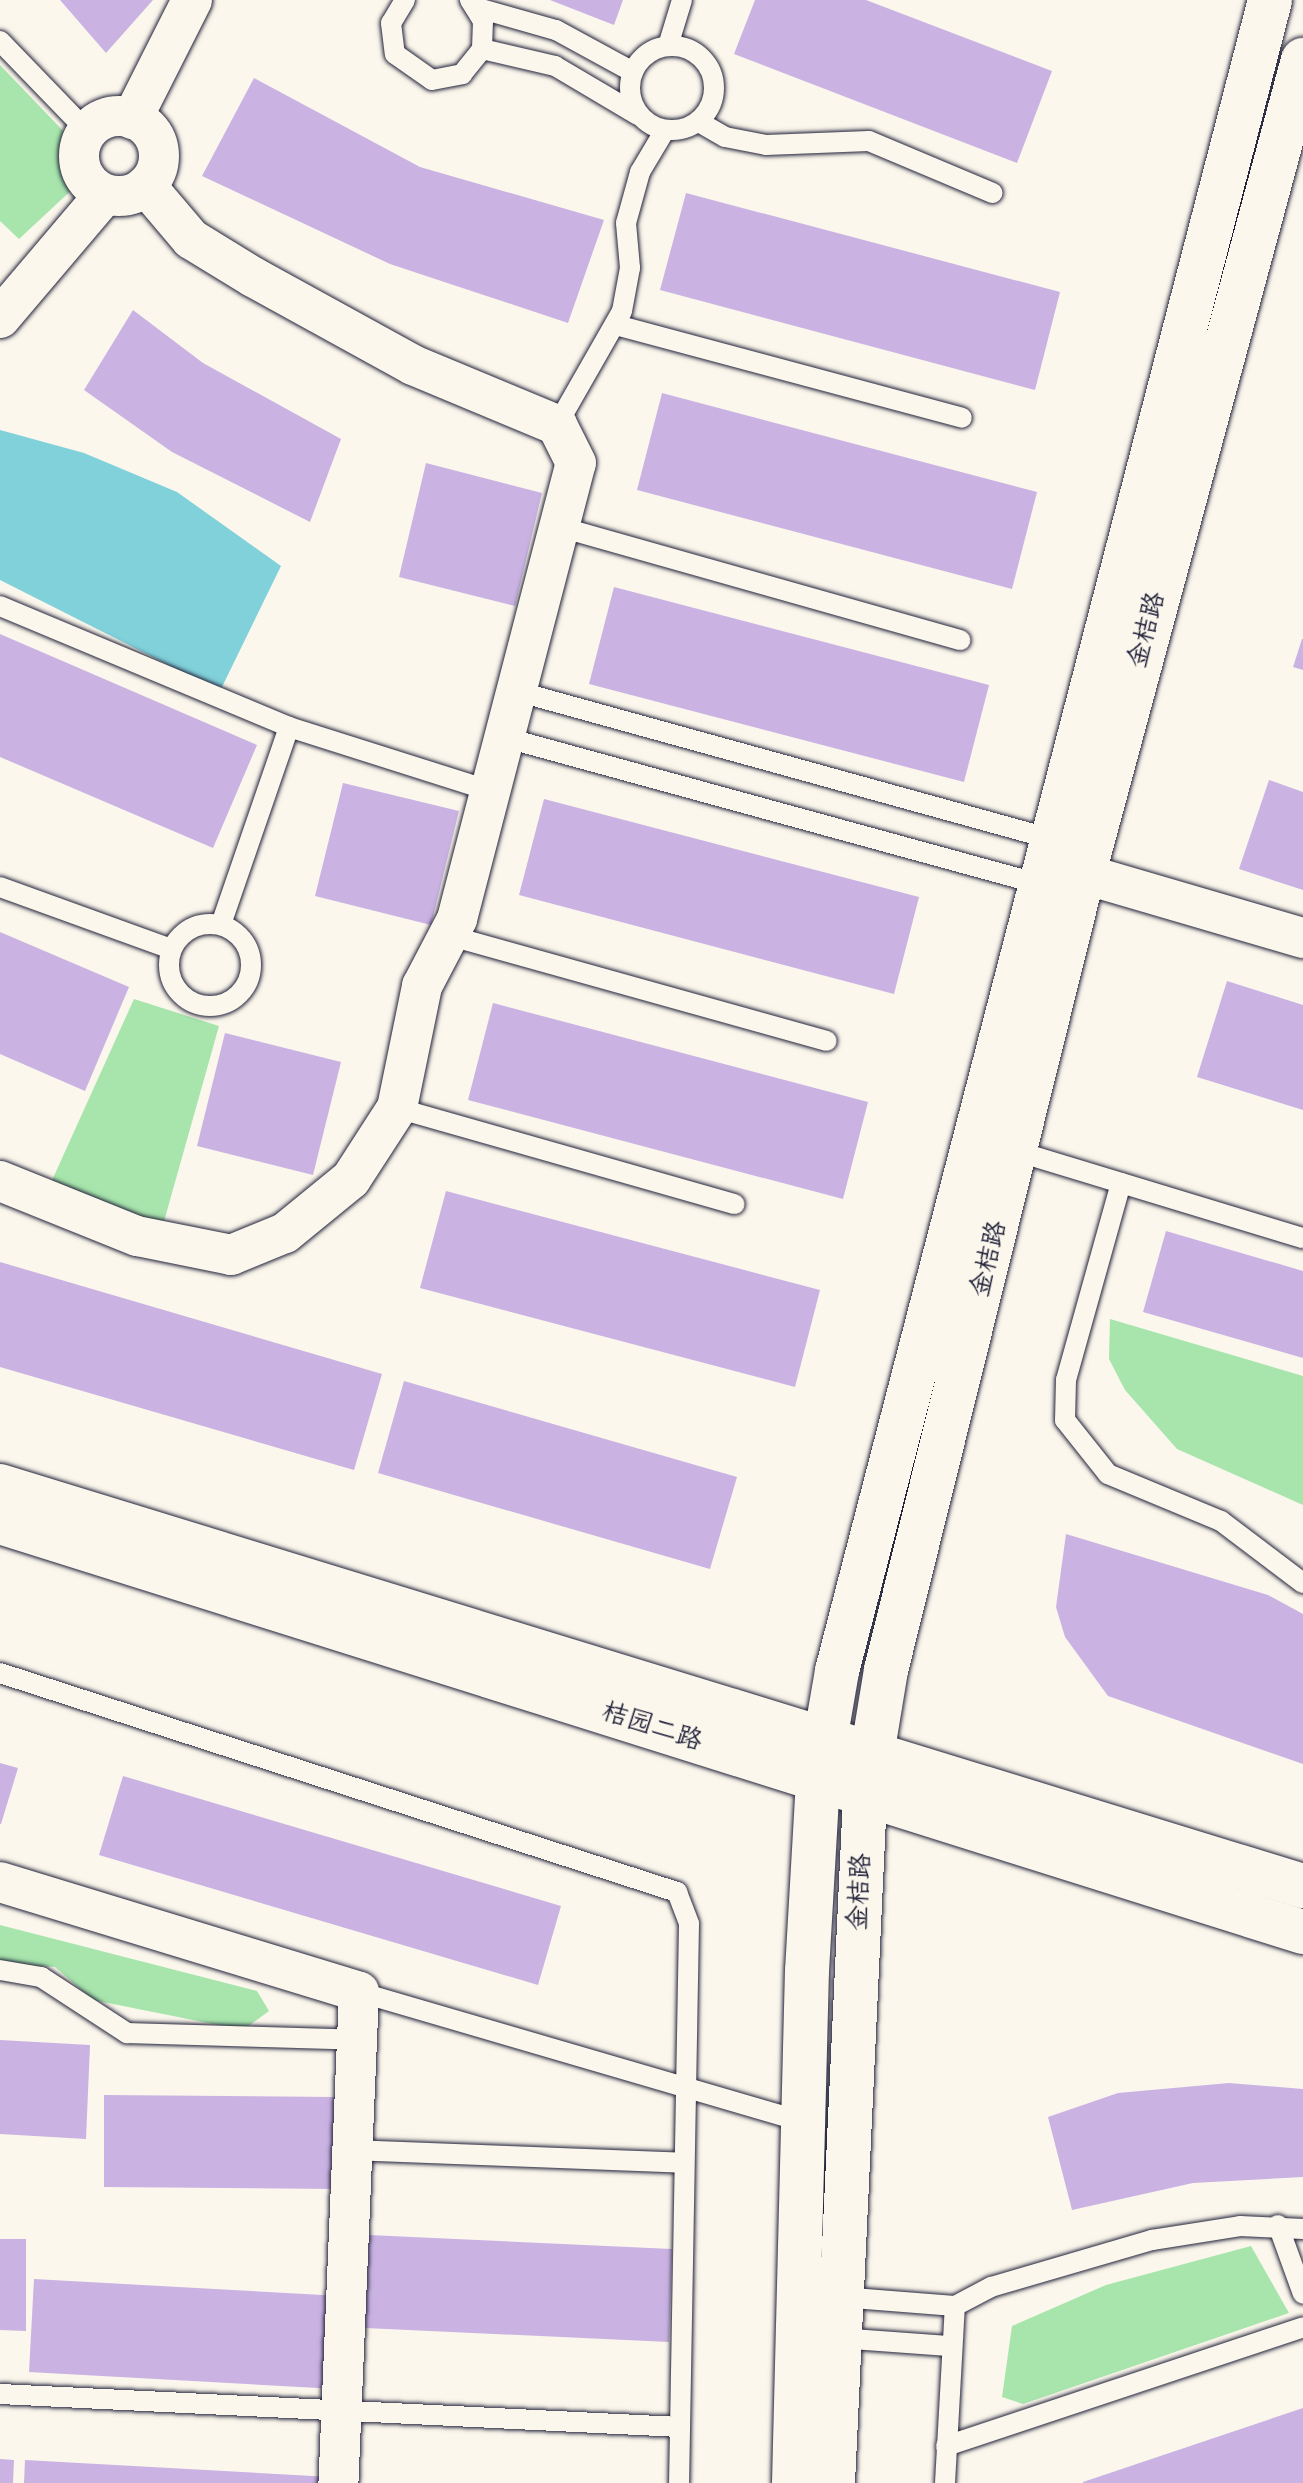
<!DOCTYPE html>
<meta charset="utf-8">
<style>
body{margin:0}
#map{position:relative;width:1303px;height:2483px;overflow:hidden;background:#fbf7ec;font-family:"Architects Daughter","LXGW WenKai TC",sans-serif}
div>[style]{position:absolute}
.green>*{inset:0;background:#a7e5ac}
.water>*{inset:0;background:#80d1da}
.building>*{inset:0;background:#cab3e3}
.roads{filter:drop-shadow(0 0 2px #22223b) drop-shadow(0 0 2px #22223b)}
.lane>*{height:20px;margin:-10px;padding:0 10px;transform-origin:10px;border-radius:10px;background:#fbf7ec}
.lane>.ring{margin:-10px;padding:0;box-sizing:content-box;background:none;border:20px solid #fbf7ec;border-radius:50%}
.street>*{height:40px;margin:-20px;padding:0 20px;transform-origin:20px;border-radius:20px;background:#fbf7ec}
.street>.ring{margin:-20px;padding:0;box-sizing:content-box;background:none;border:40px solid #fbf7ec;border-radius:50%}
.secondary>*{height:44px;margin:-22px;padding:0 22px;transform-origin:22px;border-radius:22px;background:#fbf7ec}
span{translate:-50% -50%;white-space:nowrap;text-align:center;line-height:1.15;-webkit-text-stroke:6px #fbf7ec;paint-order:stroke}
.street-label{font-size:26px;color:#22223b}
</style>
<div id="map">
<div class="green">
<div style="clip-path:polygon(0 65px,69px 137px,63px 163px,77px 185px,19px 239px,0 221px)"></div>
<div style="clip-path:polygon(134px 999px,219px 1026px,161px 1232px,49px 1187px)"></div>
<div style="clip-path:polygon(1110px 1319px,1303px 1376px,1303px 1505px,1177px 1449px,1125px 1390px,1109px 1359px)"></div>
<div style="clip-path:polygon(0 1925px,257px 1991px,269px 2011px,243px 2030px,93px 2000px,55px 1967px,0 1964px)"></div>
<div style="clip-path:polygon(1251px 2246px,1289px 2313px,1023px 2404px,1002px 2397px,1012px 2326px,1106px 2285px)"></div>
</div>
<div class="water">
<div style="clip-path:polygon(0 430px,84px 453px,177px 492px,281px 566px,220px 691px,0 580px)"></div>
</div>
<div class="building">
<div style="clip-path:polygon(60px 0,153px 0,106px 53px)"></div>
<div style="clip-path:polygon(550px 0,623px 0,614px 25px)"></div>
<div style="clip-path:polygon(755px 0,866px 0,1052px 71px,1017px 163px,734px 54px)"></div>
<div style="clip-path:polygon(254px 78px,420px 167px,604px 220px,568px 323px,390px 264px,202px 176px)"></div>
<div style="clip-path:polygon(686px 193px,1060px 292px,1035px 390px,660px 290px)"></div>
<div style="clip-path:polygon(133px 310px,203px 363px,341px 439px,310px 522px,172px 452px,84px 390px)"></div>
<div style="clip-path:polygon(662px 393px,1037px 492px,1012px 589px,637px 490px)"></div>
<div style="clip-path:polygon(426px 463px,542px 493px,515px 606px,399px 577px)"></div>
<div style="clip-path:polygon(614px 587px,989px 685px,964px 782px,589px 684px)"></div>
<div style="clip-path:polygon(0 634px,257px 745px,213px 848px,0 757px)"></div>
<div style="clip-path:polygon(1302px 639px,1303px 639px,1303px 670px,1293px 667px)"></div>
<div style="clip-path:polygon(1269px 780px,1303px 792px,1303px 890px,1239px 869px)"></div>
<div style="clip-path:polygon(343px 783px,459px 811px,431px 925px,315px 896px)"></div>
<div style="clip-path:polygon(544px 799px,919px 897px,894px 994px,519px 895px)"></div>
<div style="clip-path:polygon(0 932px,129px 987px,85px 1091px,0 1054px)"></div>
<div style="clip-path:polygon(1227px 981px,1303px 1005px,1303px 1110px,1197px 1077px)"></div>
<div style="clip-path:polygon(493px 1003px,868px 1102px,843px 1199px,468px 1100px)"></div>
<div style="clip-path:polygon(225px 1033px,341px 1062px,313px 1175px,197px 1146px)"></div>
<div style="clip-path:polygon(446px 1191px,820px 1290px,795px 1387px,420px 1288px)"></div>
<div style="clip-path:polygon(1166px 1231px,1303px 1271px,1303px 1358px,1143px 1312px)"></div>
<div style="clip-path:polygon(0 1262px,382px 1374px,354px 1470px,0 1367px)"></div>
<div style="clip-path:polygon(404px 1381px,737px 1477px,710px 1569px,378px 1473px)"></div>
<div style="clip-path:polygon(1066px 1534px,1268px 1595px,1303px 1614px,1303px 1764px,1108px 1696px,1065px 1637px,1056px 1607px)"></div>
<div style="clip-path:polygon(0 1763px,18px 1768px,1px 1824px,0 1824px)"></div>
<div style="clip-path:polygon(123px 1776px,561px 1906px,538px 1985px,99px 1855px)"></div>
<div style="clip-path:polygon(0 2040px,90px 2045px,86px 2139px,0 2134px)"></div>
<div style="clip-path:polygon(1229px 2083px,1303px 2089px,1303px 2177px,1193px 2183px,1072px 2210px,1048px 2117px,1118px 2093px)"></div>
<div style="clip-path:polygon(104px 2095px,336px 2097px,335px 2189px,104px 2187px)"></div>
<div style="clip-path:polygon(369px 2235px,672px 2249px,669px 2342px,365px 2328px)"></div>
<div style="clip-path:polygon(0 2239px,26px 2239px,26px 2331px,0 2330px)"></div>
<div style="clip-path:polygon(34px 2279px,341px 2296px,336px 2389px,29px 2372px)"></div>
<div style="clip-path:polygon(1303px 2408px,1303px 2483px,1083px 2483px,1083px 2482px)"></div>
<div style="clip-path:polygon(0 2459px,14px 2460px,13px 2483px,0 2483px)"></div>
<div style="clip-path:polygon(25px 2460px,331px 2477px,331px 2483px,24px 2483px)"></div>
</div>
<div class="roads">
<div class="lane">
<div style="left:405px;top:0;width:27px;rotate:121deg"></div>
<div style="left:391px;top:23px;width:31px;rotate:83deg"></div>
<div style="left:395px;top:54px;width:45px;rotate:35.1deg"></div>
<div style="left:432px;top:80px;width:31px;rotate:-11deg"></div>
<div style="left:462px;top:74px;width:32px;rotate:-51deg"></div>
<div style="left:482px;top:49px;width:28px;rotate:-88deg"></div>
<div style="left:483px;top:21px;width:25px;rotate:-122deg"></div>
<div style="left:478px;top:8px;width:81px;rotate:15.8deg"></div>
<div style="left:556px;top:30px;width:88px;rotate:28.6deg"></div>
<div style="left:0;top:41px;width:125px;rotate:46deg"></div>
<div class="ring" style="left:630px;top:46px;width:64px;height:64px"></div>
<div style="left:668px;top:46px;width:48px;rotate:-73.1deg"></div>
<div style="left:482px;top:49px;width:75px;rotate:13.1deg"></div>
<div style="left:555px;top:66px;width:96px;rotate:30.6deg"></div>
<div style="left:699px;top:122px;width:30px;rotate:30deg"></div>
<div style="left:725px;top:137px;width:42px;rotate:11deg"></div>
<div style="left:766px;top:145px;width:103px;rotate:-2.2deg"></div>
<div style="left:869px;top:141px;width:134px;rotate:22.8deg"></div>
<div style="left:616px;top:325px;width:358px;rotate:15deg"></div>
<div style="left:557px;top:425px;width:131px;rotate:-60.3deg"></div>
<div style="left:622px;top:311px;width:44px;rotate:-79.5deg"></div>
<div style="left:630px;top:268px;width:45px;rotate:-95.1deg"></div>
<div style="left:626px;top:223px;width:53px;rotate:-74.6deg"></div>
<div style="left:640px;top:172px;width:49px;rotate:-59.2deg"></div>
<div style="left:564px;top:528px;width:412px;rotate:15.8deg"></div>
<div style="left:0;top:606px;width:313px;rotate:22.7deg"></div>
<div style="left:289px;top:727px;width:209px;rotate:109deg"></div>
<div style="left:516px;top:691px;width:559px;rotate:15.45deg"></div>
<div style="left:289px;top:727px;width:212px;rotate:17.6deg"></div>
<div style="left:503px;top:737px;width:560px;rotate:15.33deg"></div>
<div style="left:0;top:887px;width:182px;rotate:19.9deg"></div>
<div class="ring" style="left:169px;top:924px;width:62px;height:62px"></div>
<div style="left:451px;top:936px;width:390px;rotate:15.6deg"></div>
<div style="left:397px;top:1108px;width:351px;rotate:15.9deg"></div>
<div style="left:1016px;top:1151px;width:300px;rotate:16.9deg"></div>
<div style="left:1121px;top:1183px;width:205px;rotate:105.6deg"></div>
<div style="left:1066px;top:1380px;width:40px;rotate:91.4deg"></div>
<div style="left:1065px;top:1420px;width:69px;rotate:51.5deg"></div>
<div style="left:1108px;top:1474px;width:122px;rotate:22.6deg"></div>
<div style="left:1221px;top:1521px;width:103px;rotate:37.1deg"></div>
<div style="left:0;top:1673px;width:712px;rotate:17.93deg"></div>
<div style="left:677px;top:1892px;width:34px;rotate:69deg"></div>
<div style="left:689px;top:1924px;width:559px;rotate:91.02deg"></div>
<div style="left:0;top:1970px;width:42px;rotate:9.7deg"></div>
<div style="left:41px;top:1977px;width:103px;rotate:33.1deg"></div>
<div style="left:127px;top:2033px;width:230px;rotate:1.7deg"></div>
<div style="left:359px;top:1992px;width:463px;rotate:16.3deg"></div>
<div style="left:350px;top:2150px;width:334px;rotate:2.2deg"></div>
<div style="left:1278px;top:2225px;width:73px;rotate:70.1deg"></div>
<div style="left:840px;top:2297px;width:115px;rotate:4.5deg"></div>
<div style="left:955px;top:2306px;width:41px;rotate:-27.8deg"></div>
<div style="left:991px;top:2287px;width:168px;rotate:-16.3deg"></div>
<div style="left:1152px;top:2240px;width:89px;rotate:-9deg"></div>
<div style="left:1240px;top:2226px;width:63px;rotate:2.7deg"></div>
<div style="left:838px;top:2338px;width:111px;rotate:4.1deg"></div>
<div style="left:0;top:2394px;width:681px;rotate:2.78deg"></div>
<div style="left:946px;top:2446px;width:376px;rotate:-18.4deg"></div>
<div style="left:945px;top:2483px;width:177px;rotate:-86.8deg"></div>
</div>
<div class="street">
<div class="ring" style="left:79px;top:116px;width:40px;height:40px"></div>
<div style="left:132px;top:119px;width:133px;rotate:-63.2deg"></div>
<div style="left:0;top:318px;width:162px;rotate:-49.7deg"></div>
<div style="left:1084px;top:874px;width:228px;rotate:16.3deg"></div>
<div style="left:0;top:1181px;width:148px;rotate:21.9deg"></div>
<div style="left:137px;top:1236px;width:96px;rotate:11.4deg"></div>
<div style="left:231px;top:1255px;width:58px;rotate:-22.2deg"></div>
<div style="left:285px;top:1233px;width:85px;rotate:-39.3deg"></div>
<div style="left:351px;top:1179px;width:85px;rotate:-57.1deg"></div>
<div style="left:397px;top:1108px;width:125px;rotate:-78.4deg"></div>
<div style="left:422px;top:986px;width:76px;rotate:-62.4deg"></div>
<div style="left:457px;top:919px;width:471px;rotate:-75.4deg"></div>
<div style="left:576px;top:463px;width:42px;rotate:-116.6deg"></div>
<div style="left:557px;top:425px;width:156px;rotate:-157.4deg"></div>
<div style="left:413px;top:365px;width:183px;rotate:-151.2deg"></div>
<div style="left:253px;top:277px;width:73px;rotate:-148.5deg"></div>
<div style="left:191px;top:239px;width:70px;rotate:-130.3deg"></div>
<div style="left:0;top:1882px;width:375px;rotate:17deg"></div>
<div style="left:359px;top:1992px;width:491px;rotate:92.4deg"></div>
</div>
<div class="secondary">
<div style="left:0;top:1486px;width:1363px;rotate:17.07deg"></div>
<div style="left:0;top:1522px;width:1366px;rotate:17.47deg"></div>
<div style="left:794px;top:2483px;width:512px;rotate:-88.55deg"></div>
<div style="left:807px;top:1971px;width:190px;rotate:-86.7deg"></div>
<div style="left:818px;top:1781px;width:112px;rotate:-80.2deg"></div>
<div style="left:837px;top:1671px;width:1726px;rotate:-75.47deg"></div>
<div style="left:833px;top:2483px;width:687px;rotate:-87.33deg"></div>
<div style="left:865px;top:1797px;width:129px;rotate:-80.6deg"></div>
<div style="left:886px;top:1670px;width:798px;rotate:-76.09deg"></div>
<div style="left:1078px;top:895px;width:865px;rotate:-74.92deg"></div>
</div>
</div>
<div class="street-label">
<span style="left:1147px;top:630px;rotate:-75deg">金桔路</span>
<span style="left:989px;top:1259px;rotate:-76deg">金桔路</span>
<span style="left:652px;top:1727px;rotate:18deg">桔园二路</span>
<span style="left:860px;top:1892px;rotate:-87deg">金桔路</span>
</div>
</div>
